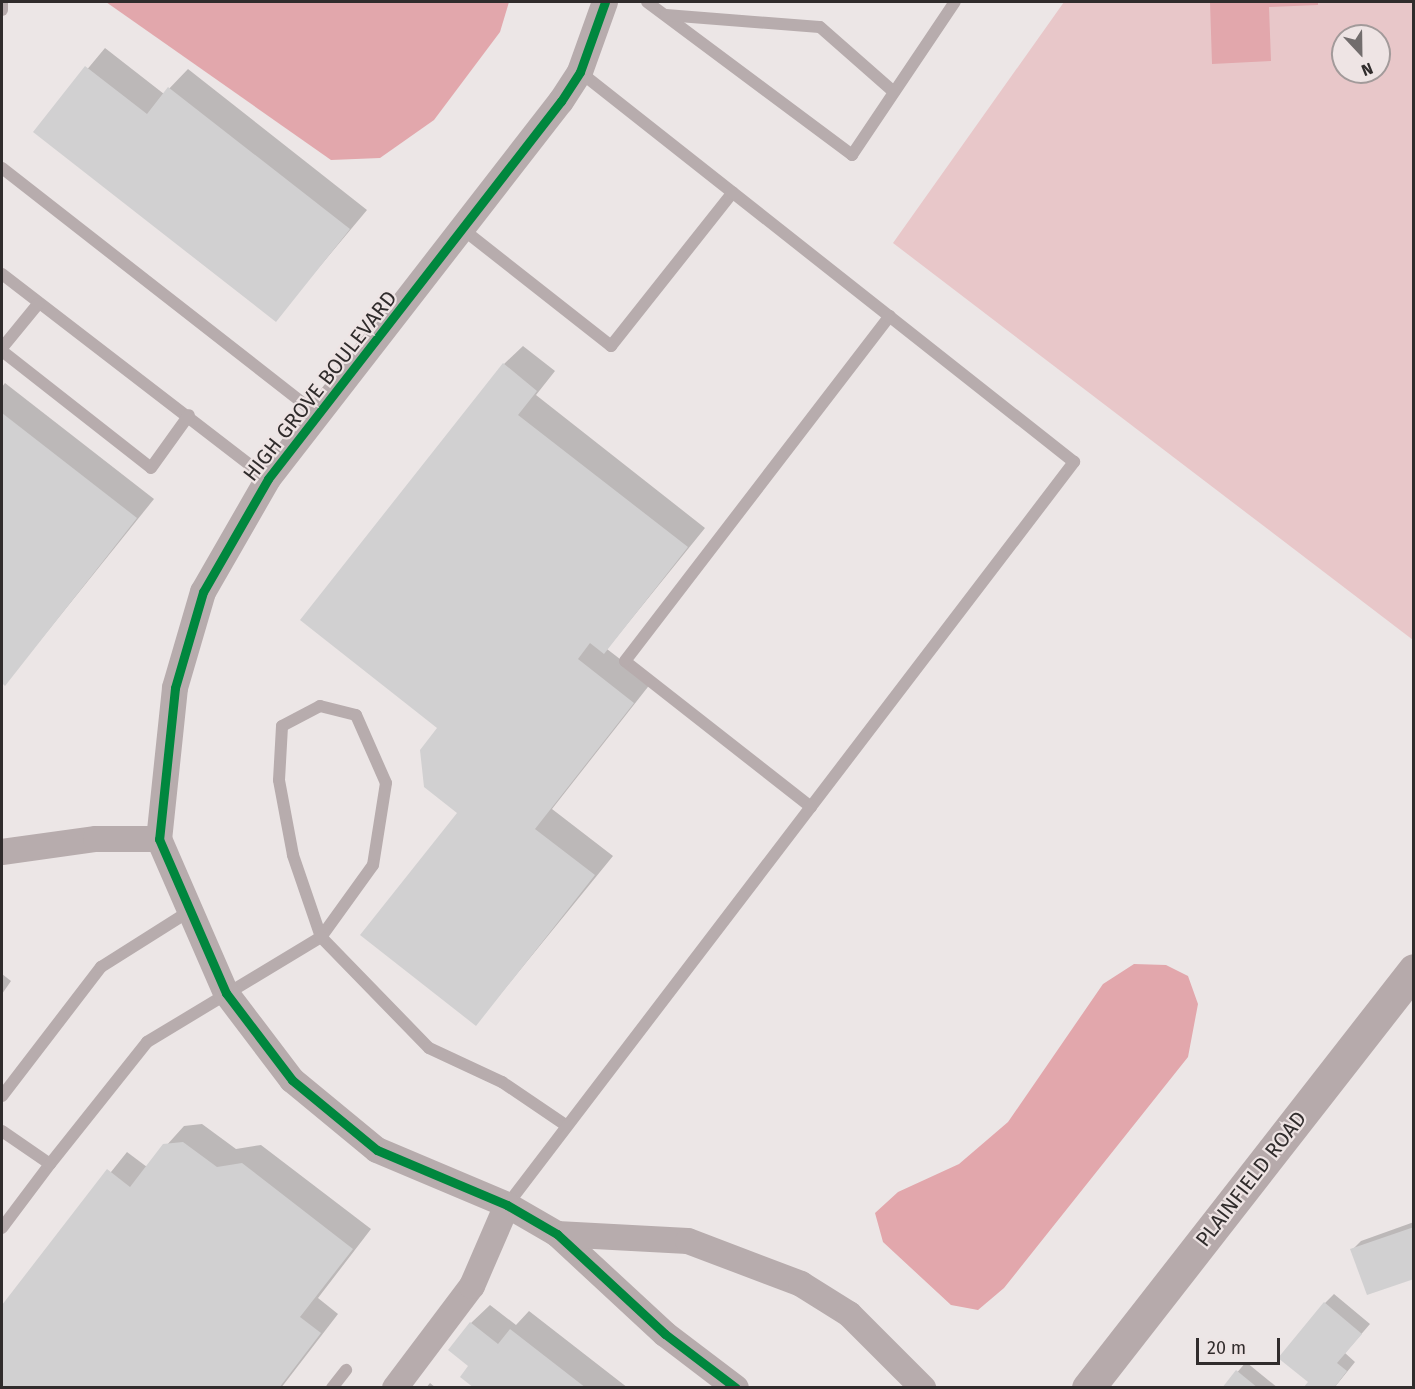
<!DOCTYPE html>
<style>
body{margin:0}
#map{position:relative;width:1415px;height:1389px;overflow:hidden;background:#ece6e6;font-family:"Fira Sans",sans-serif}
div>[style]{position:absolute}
.green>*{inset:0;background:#e8c7c9}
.water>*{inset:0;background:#e2a7ac}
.shadow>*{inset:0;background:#0003}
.building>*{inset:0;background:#d1d0d1}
.lane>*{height:12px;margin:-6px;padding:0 6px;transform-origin:6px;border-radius:6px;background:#b7acad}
.street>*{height:26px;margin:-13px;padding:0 13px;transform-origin:13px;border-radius:13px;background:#b7acad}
.secondary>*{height:33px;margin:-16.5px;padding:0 16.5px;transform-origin:16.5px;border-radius:16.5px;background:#b6aaab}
.cycleway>*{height:9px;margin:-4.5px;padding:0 4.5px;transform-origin:4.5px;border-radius:4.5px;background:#00873e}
span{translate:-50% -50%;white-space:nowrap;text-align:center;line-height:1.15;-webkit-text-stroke:4.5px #eee4e4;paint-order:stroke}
.street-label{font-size:21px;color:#302c2c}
.frame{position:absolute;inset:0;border:3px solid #302c2c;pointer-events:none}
.north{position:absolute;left:1331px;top:24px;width:60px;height:60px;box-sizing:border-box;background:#eee4e4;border:2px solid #a29a9a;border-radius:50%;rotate:158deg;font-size:16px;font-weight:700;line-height:24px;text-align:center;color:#302c2c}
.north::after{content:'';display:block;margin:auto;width:21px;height:27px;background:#726d6d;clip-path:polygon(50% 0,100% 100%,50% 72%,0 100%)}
.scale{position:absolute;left:1196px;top:1338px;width:84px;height:27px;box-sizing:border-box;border:3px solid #302c2c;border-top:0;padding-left:8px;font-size:18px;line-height:21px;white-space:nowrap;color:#302c2c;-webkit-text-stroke:4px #eee4e4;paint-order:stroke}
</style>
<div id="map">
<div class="green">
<div style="clip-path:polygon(evenodd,1064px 2px,1413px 2px,1413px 640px,893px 243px,1064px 2px,1343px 36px,1379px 36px,1379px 72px,1343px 72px,1343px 36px)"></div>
</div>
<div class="water">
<div style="clip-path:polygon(106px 2px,509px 2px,500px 32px,434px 120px,380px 158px,331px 160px)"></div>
<div style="clip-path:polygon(1210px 2px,1318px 2px,1318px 5px,1269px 7px,1271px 61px,1212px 64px)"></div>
<div style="clip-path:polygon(1134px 964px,1166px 965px,1188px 976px,1198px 1004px,1188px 1057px,1004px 1288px,978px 1310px,951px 1305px,883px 1242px,875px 1213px,898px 1192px,959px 1164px,1008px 1122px,1103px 984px)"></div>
</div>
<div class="shadow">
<div style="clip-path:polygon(105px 48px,164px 94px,188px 69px,367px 210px,275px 320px,35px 132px)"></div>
<div style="clip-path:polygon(523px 346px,555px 371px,536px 395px,705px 528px,607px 649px,651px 683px,552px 809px,613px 856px,476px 1024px,459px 812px,440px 727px,504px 364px)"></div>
<div style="clip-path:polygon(5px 383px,154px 499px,5px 684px,2px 387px)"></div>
<div style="clip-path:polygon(2px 974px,11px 981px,2px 994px)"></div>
<div style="clip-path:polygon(202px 1124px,236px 1149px,261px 1145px,371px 1229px,318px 1298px,338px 1314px,281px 1388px,2px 1388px,2px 1308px,127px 1152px,147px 1167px,184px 1126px)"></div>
<div style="clip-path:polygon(1414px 1222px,1414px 1277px,1352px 1250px,1361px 1241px)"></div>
<div style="clip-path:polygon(1334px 1294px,1370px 1324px,1345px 1353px,1355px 1362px,1334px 1388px,1310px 1382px,1325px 1303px)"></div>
<div style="clip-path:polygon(490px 1305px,516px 1325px,529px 1311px,628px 1388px,477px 1388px,471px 1366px,471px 1323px)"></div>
<div style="clip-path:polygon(1246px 1362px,1278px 1388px,1224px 1388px)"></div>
<div style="clip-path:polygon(430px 1383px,436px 1388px,426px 1388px)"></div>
</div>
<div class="building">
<div style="clip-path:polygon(85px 66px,147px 114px,168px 87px,350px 229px,276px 322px,33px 132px)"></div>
<div style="clip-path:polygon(503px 363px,537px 391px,518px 415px,688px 547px,604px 654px,590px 643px,578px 659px,634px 703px,535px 829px,595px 875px,476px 1026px,360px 935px,457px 813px,424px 787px,420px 750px,437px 728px,300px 620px)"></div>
<div style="clip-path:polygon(2px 413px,137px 518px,5px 686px,2px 683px)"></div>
<div style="clip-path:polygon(183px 1142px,217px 1167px,242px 1163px,353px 1249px,300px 1317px,321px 1333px,279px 1388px,2px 1388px,2px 1305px,107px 1169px,130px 1187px,163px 1144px)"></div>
<div style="clip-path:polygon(1414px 1227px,1414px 1279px,1367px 1295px,1350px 1249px)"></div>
<div style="clip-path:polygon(1324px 1302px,1362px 1334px,1337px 1363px,1347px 1371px,1334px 1388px,1303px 1388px,1308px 1382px,1278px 1358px)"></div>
<div style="clip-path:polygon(470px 1322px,498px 1344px,510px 1329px,586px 1388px,474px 1388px,460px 1377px,468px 1366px,448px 1350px)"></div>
<div style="clip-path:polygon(1236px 1370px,1258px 1388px,1222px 1388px)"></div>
</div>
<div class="lane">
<div style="left:2px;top:2px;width:8px;rotate:90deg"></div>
<div style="left:647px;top:2px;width:256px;rotate:36.7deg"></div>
<div style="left:852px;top:155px;width:184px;rotate:-56.1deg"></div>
<div style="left:666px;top:15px;width:154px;rotate:4.5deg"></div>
<div style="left:820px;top:27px;width:98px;rotate:41.3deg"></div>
<div style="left:2px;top:168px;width:401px;rotate:38deg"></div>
<div style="left:465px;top:231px;width:186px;rotate:38.2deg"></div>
<div style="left:611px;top:346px;width:196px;rotate:-51.6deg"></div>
<div style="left:2px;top:274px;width:336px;rotate:37.6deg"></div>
<div style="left:2px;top:348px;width:57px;rotate:-50.7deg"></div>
<div style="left:2px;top:351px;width:189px;rotate:38.1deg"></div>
<div style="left:151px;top:468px;width:65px;rotate:-54.4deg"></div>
<div style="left:811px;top:807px;width:236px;rotate:-141.9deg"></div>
<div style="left:625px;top:661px;width:435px;rotate:-52.5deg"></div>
<div style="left:2px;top:1096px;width:163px;rotate:-52.5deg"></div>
<div style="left:101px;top:967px;width:107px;rotate:-32.3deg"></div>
<div style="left:2px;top:1131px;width:58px;rotate:34.5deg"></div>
<div style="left:50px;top:1164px;width:80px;rotate:126.9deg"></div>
<div style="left:50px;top:1164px;width:156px;rotate:-51.5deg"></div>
<div style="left:147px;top:1042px;width:203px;rotate:-31.1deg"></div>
<div style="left:321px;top:937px;width:87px;rotate:-108.9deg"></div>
<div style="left:293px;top:855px;width:76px;rotate:-100.6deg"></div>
<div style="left:279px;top:780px;width:54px;rotate:-86.8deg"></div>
<div style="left:282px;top:726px;width:43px;rotate:-27.8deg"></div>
<div style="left:320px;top:706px;width:37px;rotate:14deg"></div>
<div style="left:356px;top:715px;width:74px;rotate:66.2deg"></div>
<div style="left:386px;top:783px;width:83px;rotate:99deg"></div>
<div style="left:373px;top:865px;width:89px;rotate:125.8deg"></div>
<div style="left:321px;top:937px;width:155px;rotate:45.8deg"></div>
<div style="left:429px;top:1048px;width:81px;rotate:25deg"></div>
<div style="left:502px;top:1082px;width:78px;rotate:34.1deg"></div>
<div style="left:507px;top:1205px;width:935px;rotate:-52.65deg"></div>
<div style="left:1074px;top:462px;width:629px;rotate:-141.71deg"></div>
<div style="left:332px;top:1388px;width:23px;rotate:-52deg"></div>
</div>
<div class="street">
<div style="left:605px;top:2px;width:74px;rotate:109.7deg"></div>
<div style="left:580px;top:72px;width:35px;rotate:123deg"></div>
<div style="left:561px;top:101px;width:478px;rotate:127.8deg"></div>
<div style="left:268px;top:479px;width:130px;rotate:119.9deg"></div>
<div style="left:203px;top:592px;width:100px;rotate:106.3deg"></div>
<div style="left:175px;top:688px;width:152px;rotate:96deg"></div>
<div style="left:159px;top:839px;width:168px;rotate:66.5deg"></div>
<div style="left:226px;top:993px;width:109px;rotate:52.8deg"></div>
<div style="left:292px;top:1080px;width:110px;rotate:39.5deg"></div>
<div style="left:377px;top:1150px;width:141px;rotate:22.9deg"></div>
<div style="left:507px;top:1205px;width:58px;rotate:30.1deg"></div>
<div style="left:557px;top:1234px;width:147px;rotate:42.8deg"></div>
<div style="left:665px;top:1334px;width:89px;rotate:37.3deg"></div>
<div style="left:2px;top:852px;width:95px;rotate:-7.9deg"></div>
<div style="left:96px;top:839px;width:63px"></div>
<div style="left:557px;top:1234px;width:131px;rotate:3.1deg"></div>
<div style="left:688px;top:1241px;width:121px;rotate:20.8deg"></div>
<div style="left:801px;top:1284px;width:57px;rotate:32deg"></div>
<div style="left:849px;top:1314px;width:105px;rotate:45deg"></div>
<div style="left:395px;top:1388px;width:128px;rotate:-53deg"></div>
<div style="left:472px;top:1286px;width:88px;rotate:-66.6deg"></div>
</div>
<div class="secondary">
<div style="left:1088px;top:1388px;width:530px;rotate:-52.05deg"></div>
</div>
<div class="cycleway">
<div style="left:605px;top:2px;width:74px;rotate:109.7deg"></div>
<div style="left:580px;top:72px;width:35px;rotate:123deg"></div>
<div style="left:561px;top:101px;width:478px;rotate:127.8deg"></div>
<div style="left:268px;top:479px;width:130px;rotate:119.9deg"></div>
<div style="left:203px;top:592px;width:100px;rotate:106.3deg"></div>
<div style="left:175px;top:688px;width:152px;rotate:96deg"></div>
<div style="left:159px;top:839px;width:168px;rotate:66.5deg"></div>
<div style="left:226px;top:993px;width:109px;rotate:52.8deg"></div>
<div style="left:292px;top:1080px;width:110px;rotate:39.5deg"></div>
<div style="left:377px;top:1150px;width:141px;rotate:22.9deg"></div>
<div style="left:507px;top:1205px;width:58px;rotate:30.1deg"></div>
<div style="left:557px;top:1234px;width:147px;rotate:42.8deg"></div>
<div style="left:665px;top:1334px;width:89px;rotate:37.3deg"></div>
</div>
<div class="street-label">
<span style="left:320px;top:386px;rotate:-52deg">HIGH GROVE BOULEVARD</span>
<span style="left:1251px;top:1179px;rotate:-52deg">PLAINFIELD ROAD</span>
</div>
<div class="frame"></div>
<div class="north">N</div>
<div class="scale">20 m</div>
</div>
